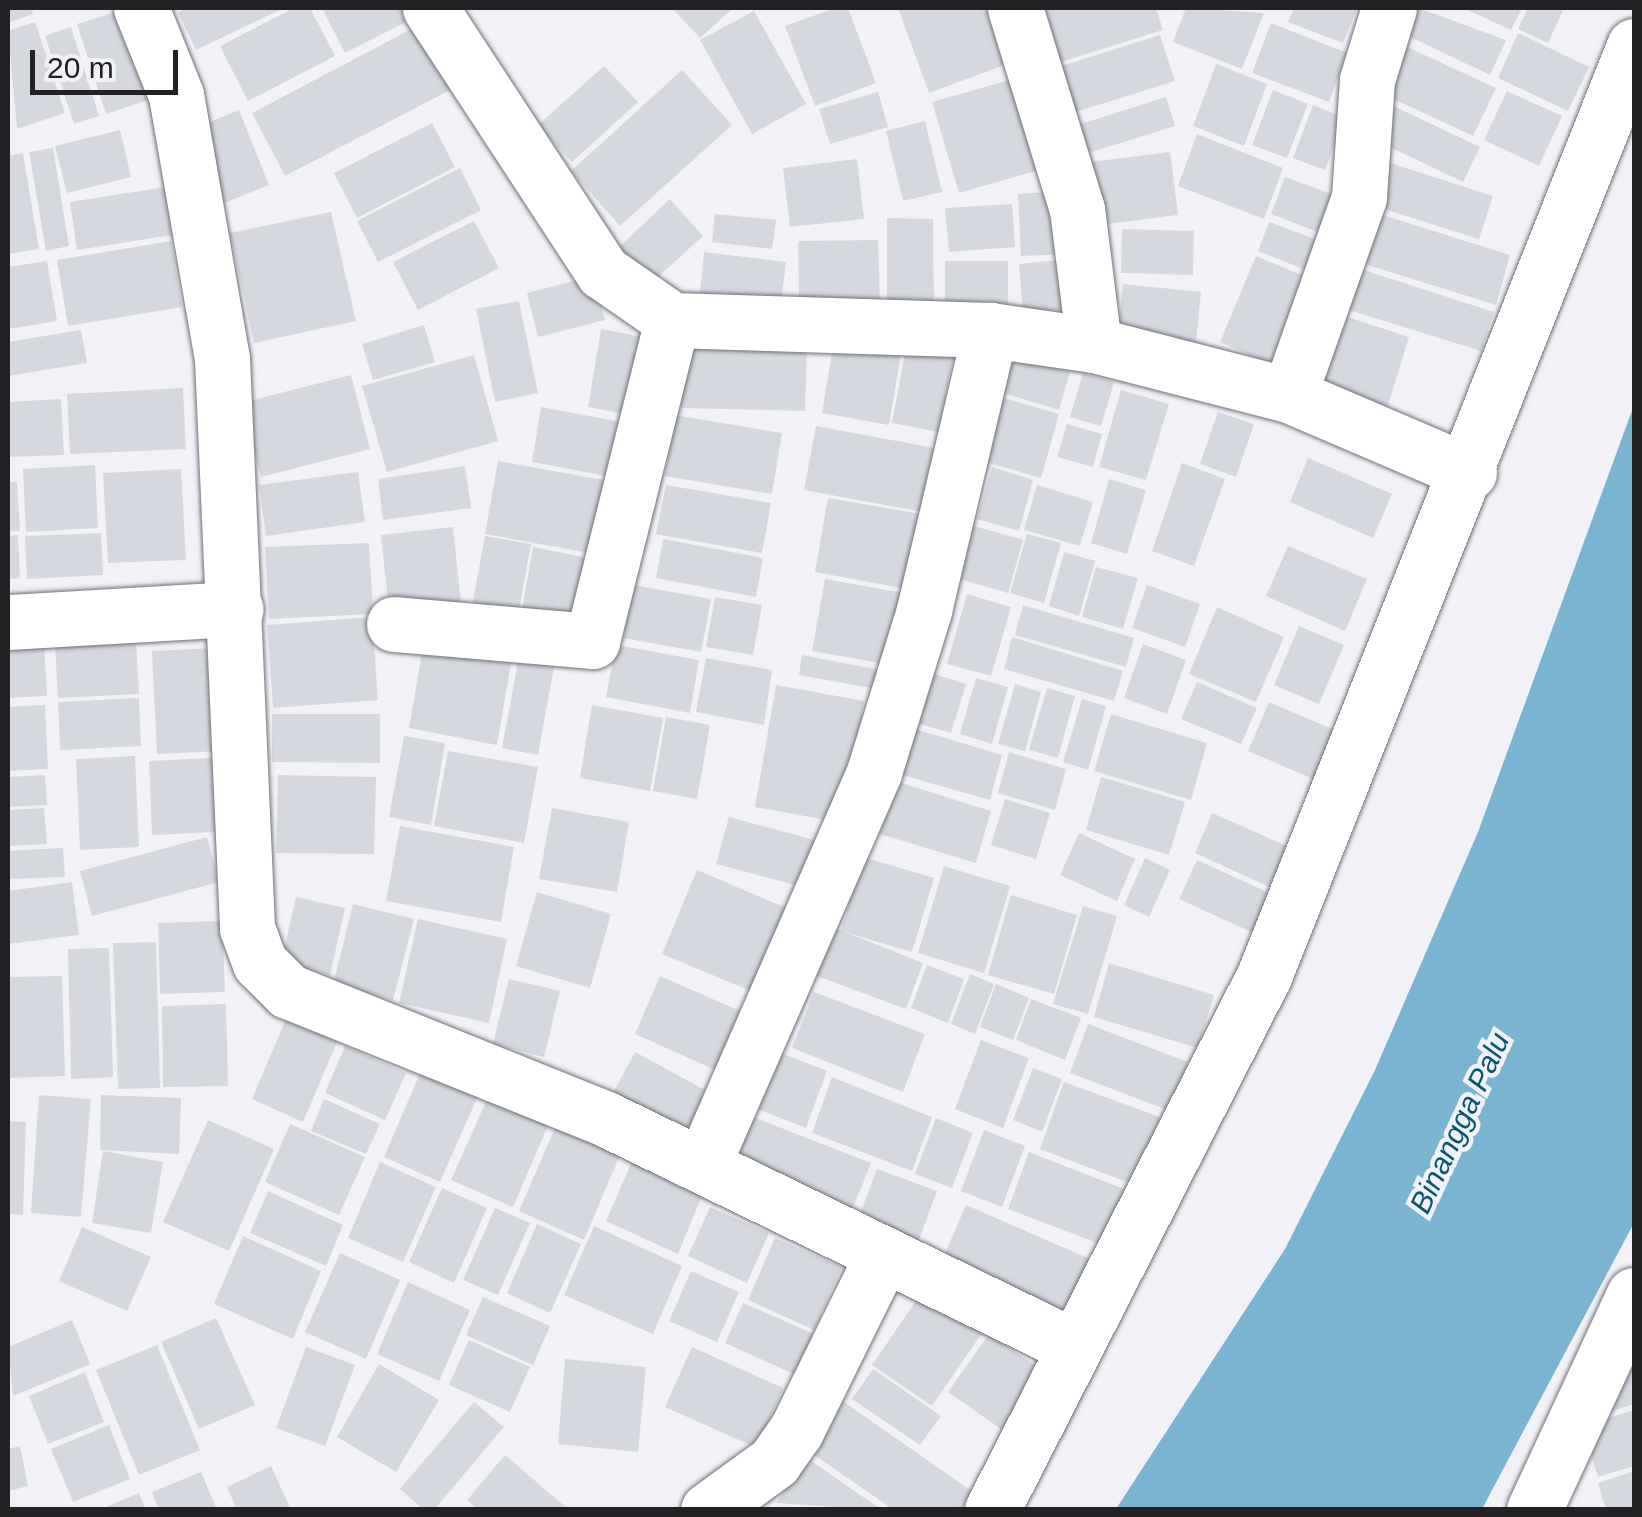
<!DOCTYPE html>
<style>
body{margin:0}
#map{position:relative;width:1642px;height:1517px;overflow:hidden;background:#f2f1f8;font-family:Arial,sans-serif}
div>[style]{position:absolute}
.water>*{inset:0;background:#7bb4d0}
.building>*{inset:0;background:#d5d9df}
.roads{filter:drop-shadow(0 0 2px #706f75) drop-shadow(0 0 2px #706f75)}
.minor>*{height:55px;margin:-27.5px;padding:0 27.5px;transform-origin:27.5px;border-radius:27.5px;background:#fff}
span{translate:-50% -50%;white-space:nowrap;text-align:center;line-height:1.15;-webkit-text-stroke:9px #f2f1f8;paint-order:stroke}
.water-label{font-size:30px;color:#065571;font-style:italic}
.frame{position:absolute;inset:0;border:10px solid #222224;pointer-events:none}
.scale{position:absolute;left:30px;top:50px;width:148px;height:45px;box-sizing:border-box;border:5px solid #222224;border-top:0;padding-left:12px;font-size:30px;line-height:35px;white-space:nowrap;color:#222224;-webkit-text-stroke:8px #f2f1f8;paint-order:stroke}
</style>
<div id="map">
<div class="water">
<div style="clip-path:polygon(1634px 405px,1634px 1223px,1482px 1509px,1116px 1509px,1285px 1249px,1375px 1070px,1478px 832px)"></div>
</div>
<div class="building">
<div style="clip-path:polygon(8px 8px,31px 8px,33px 14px,8px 23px)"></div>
<div style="clip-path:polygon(186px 8px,284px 8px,196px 50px,178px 12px)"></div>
<div style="clip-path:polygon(294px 8px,310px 8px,335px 56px,248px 101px,220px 46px)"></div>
<div style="clip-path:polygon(322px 8px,406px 8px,412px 19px,345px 53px)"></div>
<div style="clip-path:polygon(672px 8px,733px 8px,700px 38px)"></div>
<div style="clip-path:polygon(835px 8px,848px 8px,876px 83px,815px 106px,785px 26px)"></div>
<div style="clip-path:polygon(898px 8px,1003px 8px,1021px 59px,929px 93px)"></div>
<div style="clip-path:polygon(1029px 8px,1156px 8px,1163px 30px,1048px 66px)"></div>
<div style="clip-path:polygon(1186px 8px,1264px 13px,1242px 69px,1173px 42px)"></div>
<div style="clip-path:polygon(1294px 8px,1357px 8px,1343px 43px,1288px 22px)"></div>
<div style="clip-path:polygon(1418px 8px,1506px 40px,1490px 75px,1406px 35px)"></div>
<div style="clip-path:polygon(1463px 8px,1522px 8px,1511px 30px)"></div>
<div style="clip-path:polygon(1528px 8px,1564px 8px,1548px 43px,1518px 29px)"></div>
<div style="clip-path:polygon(119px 11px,148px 100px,106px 114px,77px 24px)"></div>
<div style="clip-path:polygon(754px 11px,806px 104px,752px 134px,700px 40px)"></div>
<div style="clip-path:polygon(35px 22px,65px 113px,17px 129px,8px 31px)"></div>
<div style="clip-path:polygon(1271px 23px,1347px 53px,1329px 102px,1252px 73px)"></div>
<div style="clip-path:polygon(421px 24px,454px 88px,285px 176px,252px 113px)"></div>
<div style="clip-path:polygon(71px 27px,99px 116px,74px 124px,45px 36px)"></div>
<div style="clip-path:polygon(1518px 33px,1589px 67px,1568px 111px,1498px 78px)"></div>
<div style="clip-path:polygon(1160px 35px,1175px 81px,1066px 115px,1052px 69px)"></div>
<div style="clip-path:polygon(1405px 46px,1496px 88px,1473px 136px,1383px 94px)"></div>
<div style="clip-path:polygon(1216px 64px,1267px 84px,1244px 146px,1193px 126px)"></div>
<div style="clip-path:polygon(604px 66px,638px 102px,572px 162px,538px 125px)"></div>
<div style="clip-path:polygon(682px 70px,732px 125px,620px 226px,571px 171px)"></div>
<div style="clip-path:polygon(1020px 77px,1046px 168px,959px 193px,932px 102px)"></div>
<div style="clip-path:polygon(1273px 90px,1308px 104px,1287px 158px,1252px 145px)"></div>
<div style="clip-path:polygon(1507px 91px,1562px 116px,1539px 166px,1484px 140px)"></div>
<div style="clip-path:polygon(878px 92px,888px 127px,830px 144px,819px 109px)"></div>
<div style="clip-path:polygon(1166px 97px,1175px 126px,1076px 157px,1068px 128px)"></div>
<div style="clip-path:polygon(1385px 102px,1480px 147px,1463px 182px,1369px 137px)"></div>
<div style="clip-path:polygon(1313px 105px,1345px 118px,1325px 170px,1293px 158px)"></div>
<div style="clip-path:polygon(239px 110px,269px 185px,222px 204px,192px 129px)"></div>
<div style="clip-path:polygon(925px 121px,942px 192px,903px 201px,886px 131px)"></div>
<div style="clip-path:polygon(432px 123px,455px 167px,357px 218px,334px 173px)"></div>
<div style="clip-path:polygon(120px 130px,131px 177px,67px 193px,55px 146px)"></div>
<div style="clip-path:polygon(1197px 134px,1283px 168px,1264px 219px,1178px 186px)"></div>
<div style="clip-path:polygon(53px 148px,69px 246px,46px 251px,29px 152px)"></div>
<div style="clip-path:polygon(1170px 152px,1178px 215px,1091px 226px,1082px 163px)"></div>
<div style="clip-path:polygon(23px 153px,39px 249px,8px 254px,8px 156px)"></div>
<div style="clip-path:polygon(857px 159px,864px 219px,790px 227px,783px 168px)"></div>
<div style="clip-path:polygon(1381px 160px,1493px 196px,1479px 239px,1368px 204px)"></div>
<div style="clip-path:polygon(460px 168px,481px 210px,378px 262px,357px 221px)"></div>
<div style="clip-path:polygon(1285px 177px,1334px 195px,1320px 233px,1271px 214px)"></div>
<div style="clip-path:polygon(165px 187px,172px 235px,77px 250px,70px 202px)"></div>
<div style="clip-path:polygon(1063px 191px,1066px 254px,1021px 256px,1018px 194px)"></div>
<div style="clip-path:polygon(670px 199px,703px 236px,649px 285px,617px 249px)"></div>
<div style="clip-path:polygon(1012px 204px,1015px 247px,949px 252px,945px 208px)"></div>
<div style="clip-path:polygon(1370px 211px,1510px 255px,1496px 305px,1355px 261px)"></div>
<div style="clip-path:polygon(331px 212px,356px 321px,254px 343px,230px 233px)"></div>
<div style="clip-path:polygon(715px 214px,776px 220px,772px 249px,712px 242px)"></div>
<div style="clip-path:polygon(887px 218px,933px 219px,934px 312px,887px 312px)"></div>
<div style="clip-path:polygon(474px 221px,499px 268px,418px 310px,393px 262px)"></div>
<div style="clip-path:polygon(1269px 222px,1320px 241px,1308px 271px,1258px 251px)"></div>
<div style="clip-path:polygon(1122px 229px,1194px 231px,1193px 275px,1121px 273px)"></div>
<div style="clip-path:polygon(878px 240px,880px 303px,799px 304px,798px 241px)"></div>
<div style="clip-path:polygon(171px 241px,182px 307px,68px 326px,57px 260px)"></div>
<div style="clip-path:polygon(704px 252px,786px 262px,781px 303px,700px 293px)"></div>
<div style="clip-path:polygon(1256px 256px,1316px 281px,1279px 368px,1220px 342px)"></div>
<div style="clip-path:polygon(1067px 259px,1072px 308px,1023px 313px,1019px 264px)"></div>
<div style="clip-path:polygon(47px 261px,57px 321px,8px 329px,8px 267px)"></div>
<div style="clip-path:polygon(945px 261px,1008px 261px,1008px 314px,945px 314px)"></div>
<div style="clip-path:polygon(1348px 265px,1494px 312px,1481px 351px,1336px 306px)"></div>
<div style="clip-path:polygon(594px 276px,605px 320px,538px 337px,527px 293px)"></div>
<div style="clip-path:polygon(1123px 284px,1201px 292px,1196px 342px,1118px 334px)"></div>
<div style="clip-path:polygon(519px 301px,538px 393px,495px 402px,476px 309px)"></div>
<div style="clip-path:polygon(1332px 312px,1409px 337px,1385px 415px,1308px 390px)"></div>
<div style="clip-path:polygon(424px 325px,435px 362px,373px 380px,362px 344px)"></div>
<div style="clip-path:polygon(601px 329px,659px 340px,645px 418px,588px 407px)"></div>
<div style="clip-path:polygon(81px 330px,87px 363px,8px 376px,8px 342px)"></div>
<div style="clip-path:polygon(683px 337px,807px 339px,805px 411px,681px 408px)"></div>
<div style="clip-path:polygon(834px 341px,901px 353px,889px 425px,822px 413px)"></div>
<div style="clip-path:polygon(1016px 347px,1072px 364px,1059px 410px,1003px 393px)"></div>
<div style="clip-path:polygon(906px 348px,953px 357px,939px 432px,892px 423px)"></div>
<div style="clip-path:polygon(474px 355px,498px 441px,387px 472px,362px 386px)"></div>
<div style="clip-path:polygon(1083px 373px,1114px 382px,1101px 426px,1070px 417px)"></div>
<div style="clip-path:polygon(351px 375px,370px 449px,261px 477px,241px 403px)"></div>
<div style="clip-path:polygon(183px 388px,186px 449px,70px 454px,67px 394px)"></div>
<div style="clip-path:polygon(1121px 390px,1169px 404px,1146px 480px,1099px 467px)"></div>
<div style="clip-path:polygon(1000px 397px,1059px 414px,1041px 478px,982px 461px)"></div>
<div style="clip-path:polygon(61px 399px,64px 455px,8px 457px,8px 402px)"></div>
<div style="clip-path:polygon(541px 407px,632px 424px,622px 479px,532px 462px)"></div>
<div style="clip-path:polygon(1218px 412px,1254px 424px,1236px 477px,1200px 464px)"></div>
<div style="clip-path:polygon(675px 415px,782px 433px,772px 494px,665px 476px)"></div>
<div style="clip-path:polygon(1067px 424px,1102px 434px,1093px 467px,1057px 457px)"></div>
<div style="clip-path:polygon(816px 426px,935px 448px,923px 512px,804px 490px)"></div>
<div style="clip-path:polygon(1308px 458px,1392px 494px,1373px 538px,1290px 502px)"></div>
<div style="clip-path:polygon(498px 461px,609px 481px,596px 554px,485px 534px)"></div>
<div style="clip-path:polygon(1182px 463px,1225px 479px,1194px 566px,1152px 551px)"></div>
<div style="clip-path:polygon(95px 465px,98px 528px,26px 532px,23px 469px)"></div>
<div style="clip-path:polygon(465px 466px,471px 508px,383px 520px,378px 479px)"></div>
<div style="clip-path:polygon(992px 467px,1033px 480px,1019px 531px,977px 519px)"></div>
<div style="clip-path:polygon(181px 469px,186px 560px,108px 563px,103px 473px)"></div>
<div style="clip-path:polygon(358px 472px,365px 522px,266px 536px,259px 485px)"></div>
<div style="clip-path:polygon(1109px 479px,1146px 490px,1127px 554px,1091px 543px)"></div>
<div style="clip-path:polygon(8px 482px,17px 482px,20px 531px,8px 531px)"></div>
<div style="clip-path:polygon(666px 485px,771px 503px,762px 553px,656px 534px)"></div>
<div style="clip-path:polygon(1037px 485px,1093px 502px,1080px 546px,1024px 530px)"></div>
<div style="clip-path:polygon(828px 498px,921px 514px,907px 589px,815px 572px)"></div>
<div style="clip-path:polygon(971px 525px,1023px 540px,1008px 593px,956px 578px)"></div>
<div style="clip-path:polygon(453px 527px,461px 603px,389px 611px,381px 535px)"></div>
<div style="clip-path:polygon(101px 533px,103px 575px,27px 579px,25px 536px)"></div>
<div style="clip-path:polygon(1027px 534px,1061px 543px,1044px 603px,1010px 593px)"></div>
<div style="clip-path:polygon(18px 535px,20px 578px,8px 579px,8px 536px)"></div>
<div style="clip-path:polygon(485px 536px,531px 544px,515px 631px,469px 623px)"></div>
<div style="clip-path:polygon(663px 539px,763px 558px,756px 597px,656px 578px)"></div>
<div style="clip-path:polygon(369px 543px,373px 614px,269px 619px,265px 547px)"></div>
<div style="clip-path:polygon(1288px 546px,1367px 579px,1345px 631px,1266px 596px)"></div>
<div style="clip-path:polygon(533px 547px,598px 560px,583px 640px,519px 628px)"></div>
<div style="clip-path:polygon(1064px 552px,1095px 561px,1079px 616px,1049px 606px)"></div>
<div style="clip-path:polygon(1096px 567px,1138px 578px,1123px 629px,1082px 617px)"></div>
<div style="clip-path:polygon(825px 579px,904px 593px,891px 665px,812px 651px)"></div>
<div style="clip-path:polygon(633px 585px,711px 599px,701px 652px,623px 638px)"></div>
<div style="clip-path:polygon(1147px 585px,1200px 604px,1185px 647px,1132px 628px)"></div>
<div style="clip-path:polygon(967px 594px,1011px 607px,991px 676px,947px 664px)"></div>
<div style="clip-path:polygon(715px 597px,762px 605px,753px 655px,706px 647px)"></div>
<div style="clip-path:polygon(1023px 605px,1134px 638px,1126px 667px,1015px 635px)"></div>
<div style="clip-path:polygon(1217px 607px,1284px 637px,1256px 702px,1189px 674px)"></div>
<div style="clip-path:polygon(372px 617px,378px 700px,273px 708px,267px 625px)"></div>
<div style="clip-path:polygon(1299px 626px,1344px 645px,1319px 704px,1274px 685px)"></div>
<div style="clip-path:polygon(1012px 637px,1123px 671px,1114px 701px,1004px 669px)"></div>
<div style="clip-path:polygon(44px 641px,47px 696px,10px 698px,8px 643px)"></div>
<div style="clip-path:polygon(136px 641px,139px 694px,58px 698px,55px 645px)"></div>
<div style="clip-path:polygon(424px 641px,512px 658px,497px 745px,409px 728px)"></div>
<div style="clip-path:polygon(1143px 644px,1186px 660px,1167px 714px,1124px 698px)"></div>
<div style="clip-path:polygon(616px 645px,699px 660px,690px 713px,606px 697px)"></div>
<div style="clip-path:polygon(216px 648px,221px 751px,157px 754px,152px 651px)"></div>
<div style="clip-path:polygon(802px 655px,885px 671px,882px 690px,799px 675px)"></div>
<div style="clip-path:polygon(519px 656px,555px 662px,538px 755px,502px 748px)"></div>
<div style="clip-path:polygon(706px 658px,772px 670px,764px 725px,696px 712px)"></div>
<div style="clip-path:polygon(928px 672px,966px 684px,951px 733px,913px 722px)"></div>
<div style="clip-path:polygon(976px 678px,1008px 687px,992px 744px,960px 734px)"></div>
<div style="clip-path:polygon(1197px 682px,1257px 708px,1241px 744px,1181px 719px)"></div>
<div style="clip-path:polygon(1015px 684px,1041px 692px,1025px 751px,998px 744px)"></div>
<div style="clip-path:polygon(776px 685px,864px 701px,843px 823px,755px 807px)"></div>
<div style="clip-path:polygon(1047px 688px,1075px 696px,1058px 758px,1029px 750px)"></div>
<div style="clip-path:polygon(139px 698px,141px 746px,60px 750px,58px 702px)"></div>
<div style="clip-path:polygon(1082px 699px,1106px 706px,1088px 770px,1063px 762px)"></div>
<div style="clip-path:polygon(1269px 702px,1346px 735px,1325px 784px,1248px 751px)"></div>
<div style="clip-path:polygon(45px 705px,48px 769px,8px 771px,8px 707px)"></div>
<div style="clip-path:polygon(592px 705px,663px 718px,650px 791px,580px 778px)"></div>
<div style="clip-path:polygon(272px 714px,380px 714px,380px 763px,272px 762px)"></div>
<div style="clip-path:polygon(1111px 714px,1207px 743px,1191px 800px,1094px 771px)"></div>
<div style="clip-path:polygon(666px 717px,710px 725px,697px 799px,653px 791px)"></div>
<div style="clip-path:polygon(915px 729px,1002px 755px,990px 800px,902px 775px)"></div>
<div style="clip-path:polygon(404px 736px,445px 743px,431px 825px,389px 817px)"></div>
<div style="clip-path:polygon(448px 751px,538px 767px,524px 843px,434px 826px)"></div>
<div style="clip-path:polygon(1009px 752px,1066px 769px,1055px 810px,998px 793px)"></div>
<div style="clip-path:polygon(135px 756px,139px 847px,80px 850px,76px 759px)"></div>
<div style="clip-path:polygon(212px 758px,217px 832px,152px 835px,149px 761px)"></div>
<div style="clip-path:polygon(45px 775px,47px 805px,8px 807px,8px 777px)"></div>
<div style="clip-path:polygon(278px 775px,376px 777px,374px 854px,276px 853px)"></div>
<div style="clip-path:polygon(1101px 777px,1185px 802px,1169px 855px,1086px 830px)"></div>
<div style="clip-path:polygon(895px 781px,991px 811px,976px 863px,880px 834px)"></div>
<div style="clip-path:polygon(1005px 799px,1050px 813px,1036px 859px,991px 845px)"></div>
<div style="clip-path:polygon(44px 808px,47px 844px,8px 846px,8px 810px)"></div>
<div style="clip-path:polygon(552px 808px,629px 822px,617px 892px,539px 879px)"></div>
<div style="clip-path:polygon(1212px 813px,1298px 851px,1280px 892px,1195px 853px)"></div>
<div style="clip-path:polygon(729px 817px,822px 842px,810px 889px,716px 864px)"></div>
<div style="clip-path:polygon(400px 826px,514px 847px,501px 922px,386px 901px)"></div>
<div style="clip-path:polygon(1079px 833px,1135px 859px,1117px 901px,1060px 875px)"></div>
<div style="clip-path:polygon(207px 837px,219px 882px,92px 916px,80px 871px)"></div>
<div style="clip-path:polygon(63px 848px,65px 877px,8px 879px,8px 851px)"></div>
<div style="clip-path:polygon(863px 857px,934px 878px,912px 952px,841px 931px)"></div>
<div style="clip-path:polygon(1145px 858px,1170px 870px,1149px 917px,1124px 905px)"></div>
<div style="clip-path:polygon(1197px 860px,1278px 897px,1260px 936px,1179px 899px)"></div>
<div style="clip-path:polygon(944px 866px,1010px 886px,984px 973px,918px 953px)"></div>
<div style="clip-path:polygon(697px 870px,798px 913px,763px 996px,662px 954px)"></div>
<div style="clip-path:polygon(72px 882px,79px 935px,8px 944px,8px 891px)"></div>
<div style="clip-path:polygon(537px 892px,611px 914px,590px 988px,516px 966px)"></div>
<div style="clip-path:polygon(1011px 895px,1077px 915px,1054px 994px,988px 975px)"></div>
<div style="clip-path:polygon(296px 897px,345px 908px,330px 975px,281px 963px)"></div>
<div style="clip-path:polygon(353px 904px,414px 919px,393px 1000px,333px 985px)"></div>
<div style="clip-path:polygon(1083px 906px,1117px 916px,1088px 1014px,1053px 1004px)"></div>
<div style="clip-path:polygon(418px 919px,507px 939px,489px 1023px,399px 1003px)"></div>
<div style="clip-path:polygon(222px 921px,225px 992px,160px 994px,158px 923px)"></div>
<div style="clip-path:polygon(835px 928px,923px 963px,906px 1009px,817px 976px)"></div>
<div style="clip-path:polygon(156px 942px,160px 1088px,118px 1089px,113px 943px)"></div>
<div style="clip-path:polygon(109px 948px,113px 1077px,71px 1079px,68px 949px)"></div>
<div style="clip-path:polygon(1109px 963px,1214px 995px,1198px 1048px,1094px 1017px)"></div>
<div style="clip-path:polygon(927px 965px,964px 979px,948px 1023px,911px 1008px)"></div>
<div style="clip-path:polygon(970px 974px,994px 984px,975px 1034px,951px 1024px)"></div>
<div style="clip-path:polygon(62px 976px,65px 1076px,8px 1078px,8px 977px)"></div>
<div style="clip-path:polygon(660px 976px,747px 1014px,722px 1073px,635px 1034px)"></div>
<div style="clip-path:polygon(509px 979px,560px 991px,544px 1057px,493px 1044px)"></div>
<div style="clip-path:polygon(996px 984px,1029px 998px,1013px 1040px,980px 1027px)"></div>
<div style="clip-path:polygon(814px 992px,925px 1034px,903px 1092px,792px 1048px)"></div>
<div style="clip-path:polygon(1031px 999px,1081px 1018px,1065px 1060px,1016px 1040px)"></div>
<div style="clip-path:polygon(226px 1004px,228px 1086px,163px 1087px,162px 1006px)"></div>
<div style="clip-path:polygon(289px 1012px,340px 1035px,303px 1122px,252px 1099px)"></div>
<div style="clip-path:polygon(1088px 1024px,1188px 1062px,1170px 1111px,1070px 1073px)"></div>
<div style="clip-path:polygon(981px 1040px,1029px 1058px,1003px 1128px,955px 1109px)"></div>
<div style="clip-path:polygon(345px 1046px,406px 1073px,385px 1120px,325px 1093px)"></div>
<div style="clip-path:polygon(776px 1051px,827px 1071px,806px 1128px,755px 1108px)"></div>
<div style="clip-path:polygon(635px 1052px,714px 1095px,693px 1136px,613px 1093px)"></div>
<div style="clip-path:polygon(424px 1064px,481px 1089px,440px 1182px,384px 1157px)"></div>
<div style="clip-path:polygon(1033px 1068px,1062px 1079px,1042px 1132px,1013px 1120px)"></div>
<div style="clip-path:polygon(832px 1077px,932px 1117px,912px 1171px,812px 1133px)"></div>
<div style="clip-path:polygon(1064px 1082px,1160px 1117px,1135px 1185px,1040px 1149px)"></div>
<div style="clip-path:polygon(39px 1095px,91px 1099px,81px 1217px,31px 1213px)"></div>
<div style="clip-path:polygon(101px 1095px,181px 1098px,179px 1154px,100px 1150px)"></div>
<div style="clip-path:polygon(489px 1095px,550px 1121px,513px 1207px,451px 1180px)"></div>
<div style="clip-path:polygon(324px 1099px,380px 1124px,366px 1154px,311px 1131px)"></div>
<div style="clip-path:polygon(745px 1114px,871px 1163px,850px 1215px,726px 1166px)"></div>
<div style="clip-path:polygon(936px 1118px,973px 1133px,952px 1188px,915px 1174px)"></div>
<div style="clip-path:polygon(208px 1120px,274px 1149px,229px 1251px,163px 1222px)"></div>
<div style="clip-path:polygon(8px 1121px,26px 1122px,23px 1215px,8px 1214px)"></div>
<div style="clip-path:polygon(558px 1121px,622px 1150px,584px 1240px,519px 1211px)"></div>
<div style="clip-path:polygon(290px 1124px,365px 1157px,339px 1215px,265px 1182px)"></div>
<div style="clip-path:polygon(984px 1130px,1025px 1146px,1002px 1207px,961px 1191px)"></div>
<div style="clip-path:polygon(103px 1151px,163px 1162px,151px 1233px,92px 1223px)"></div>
<div style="clip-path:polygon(1029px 1152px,1129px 1191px,1108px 1247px,1008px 1209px)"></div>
<div style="clip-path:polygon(634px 1157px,705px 1188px,678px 1254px,606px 1221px)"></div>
<div style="clip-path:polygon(380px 1162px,436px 1187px,403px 1262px,348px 1238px)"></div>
<div style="clip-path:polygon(877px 1169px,937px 1191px,913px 1256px,853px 1232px)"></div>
<div style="clip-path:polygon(442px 1188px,487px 1208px,454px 1283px,409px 1262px)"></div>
<div style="clip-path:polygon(268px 1191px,343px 1225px,326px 1266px,250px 1233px)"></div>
<div style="clip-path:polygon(966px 1205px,1092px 1260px,1063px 1330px,936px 1274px)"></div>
<div style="clip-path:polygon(710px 1207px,769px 1233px,747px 1283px,688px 1256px)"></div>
<div style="clip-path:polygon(495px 1208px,530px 1223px,498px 1295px,463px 1280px)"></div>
<div style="clip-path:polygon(537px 1224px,581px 1244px,550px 1313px,507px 1293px)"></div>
<div style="clip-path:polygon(594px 1226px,682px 1266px,653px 1334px,564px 1295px)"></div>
<div style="clip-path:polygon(82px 1227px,151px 1257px,127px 1311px,59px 1281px)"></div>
<div style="clip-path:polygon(243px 1236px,321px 1271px,293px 1339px,214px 1304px)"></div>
<div style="clip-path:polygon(775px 1238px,842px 1267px,814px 1330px,748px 1300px)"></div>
<div style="clip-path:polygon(340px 1253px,400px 1280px,366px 1359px,305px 1332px)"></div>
<div style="clip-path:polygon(691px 1271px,739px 1292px,717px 1342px,669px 1321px)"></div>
<div style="clip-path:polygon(408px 1282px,470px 1310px,439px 1381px,377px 1354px)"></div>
<div style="clip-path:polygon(922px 1292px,982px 1333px,932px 1406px,872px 1365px)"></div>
<div style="clip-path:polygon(483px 1297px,550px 1326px,533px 1365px,466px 1335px)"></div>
<div style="clip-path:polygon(743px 1303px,814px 1334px,796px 1375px,725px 1343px)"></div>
<div style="clip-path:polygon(216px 1318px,255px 1405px,199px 1429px,161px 1342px)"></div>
<div style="clip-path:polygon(72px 1320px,90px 1364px,13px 1396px,8px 1347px)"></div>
<div style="clip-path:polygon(989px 1334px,1046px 1373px,1005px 1432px,948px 1392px)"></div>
<div style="clip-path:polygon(469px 1340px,530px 1367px,510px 1412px,449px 1385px)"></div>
<div style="clip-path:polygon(1634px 1342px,1634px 1404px,1589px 1419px,1571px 1362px)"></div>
<div style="clip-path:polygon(157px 1345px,200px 1450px,139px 1475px,96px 1370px)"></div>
<div style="clip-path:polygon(306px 1347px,355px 1365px,325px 1446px,276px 1428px)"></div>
<div style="clip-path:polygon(692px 1347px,783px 1388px,757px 1448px,665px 1407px)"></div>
<div style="clip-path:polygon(565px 1359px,646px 1367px,638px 1452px,558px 1444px)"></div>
<div style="clip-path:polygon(379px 1364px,439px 1400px,396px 1472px,337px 1437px)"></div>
<div style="clip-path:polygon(873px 1369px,941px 1416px,920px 1445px,852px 1399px)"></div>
<div style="clip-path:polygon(85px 1372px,104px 1422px,48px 1444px,29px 1396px)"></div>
<div style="clip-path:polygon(474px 1402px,504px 1427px,434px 1510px,424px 1510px,400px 1489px)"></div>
<div style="clip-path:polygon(844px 1402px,973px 1492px,961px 1510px,894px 1510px,810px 1452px)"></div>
<div style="clip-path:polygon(1634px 1410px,1634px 1466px,1598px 1477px,1582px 1426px)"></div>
<div style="clip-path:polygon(109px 1425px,130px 1479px,73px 1502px,51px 1449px)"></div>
<div style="clip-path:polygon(20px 1446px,28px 1486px,8px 1491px,8px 1449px)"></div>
<div style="clip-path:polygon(505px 1455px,569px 1510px,478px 1510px,467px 1500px)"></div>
<div style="clip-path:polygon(807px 1458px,882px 1510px,776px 1503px)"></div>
<div style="clip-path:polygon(271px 1466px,291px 1510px,237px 1510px,227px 1487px)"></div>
<div style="clip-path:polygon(1634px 1471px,1634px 1510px,1606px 1510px,1598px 1483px)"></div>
<div style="clip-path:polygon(201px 1472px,217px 1510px,159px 1510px,152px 1492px)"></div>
<div style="clip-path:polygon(139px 1493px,146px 1510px,101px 1510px,101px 1509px)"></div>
</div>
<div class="roads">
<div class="minor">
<div style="left:141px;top:8px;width:94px;rotate:68.1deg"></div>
<div style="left:176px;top:95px;width:268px;rotate:80.1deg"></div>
<div style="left:222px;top:359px;width:570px;rotate:87.48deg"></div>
<div style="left:247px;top:928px;width:37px;rotate:70deg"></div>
<div style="left:260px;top:963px;width:40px;rotate:45deg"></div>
<div style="left:288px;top:991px;width:343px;rotate:21.9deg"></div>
<div style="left:606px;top:1119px;width:519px;rotate:25.92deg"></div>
<div style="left:430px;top:8px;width:316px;rotate:56.8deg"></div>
<div style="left:603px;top:272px;width:84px;rotate:34.8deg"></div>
<div style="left:672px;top:320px;width:318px;rotate:1.8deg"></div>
<div style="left:990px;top:330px;width:105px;rotate:8.2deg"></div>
<div style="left:1094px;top:345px;width:201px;rotate:14.4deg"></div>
<div style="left:1289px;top:395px;width:196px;rotate:23.2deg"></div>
<div style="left:1015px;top:8px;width:210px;rotate:72.9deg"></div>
<div style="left:1077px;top:209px;width:137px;rotate:82.9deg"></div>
<div style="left:1289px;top:395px;width:210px;rotate:-70.5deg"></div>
<div style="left:1359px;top:197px;width:117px;rotate:-86.1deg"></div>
<div style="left:1367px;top:80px;width:75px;rotate:-73deg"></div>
<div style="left:8px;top:622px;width:228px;rotate:-3.3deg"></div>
<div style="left:394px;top:624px;width:199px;rotate:4.9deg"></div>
<div style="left:592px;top:641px;width:331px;rotate:-76deg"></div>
<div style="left:703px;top:1164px;width:428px;rotate:-66.4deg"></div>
<div style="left:874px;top:772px;width:170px;rotate:-72.8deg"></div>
<div style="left:924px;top:610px;width:288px;rotate:-76.7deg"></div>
<div style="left:708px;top:1510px;width:82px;rotate:-36deg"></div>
<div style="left:774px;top:1462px;width:38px;rotate:-55deg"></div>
<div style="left:796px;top:1431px;width:197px;rotate:-63.8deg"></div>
<div style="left:992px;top:1510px;width:599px;rotate:-63.01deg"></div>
<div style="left:1264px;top:976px;width:1001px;rotate:-68.3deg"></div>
<div style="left:1534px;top:1510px;width:237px;rotate:-65.1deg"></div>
</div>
</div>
<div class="water-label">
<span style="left:1460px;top:1123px;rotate:-65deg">Binangga Palu</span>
</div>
<div class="frame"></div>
<div class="scale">20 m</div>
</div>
